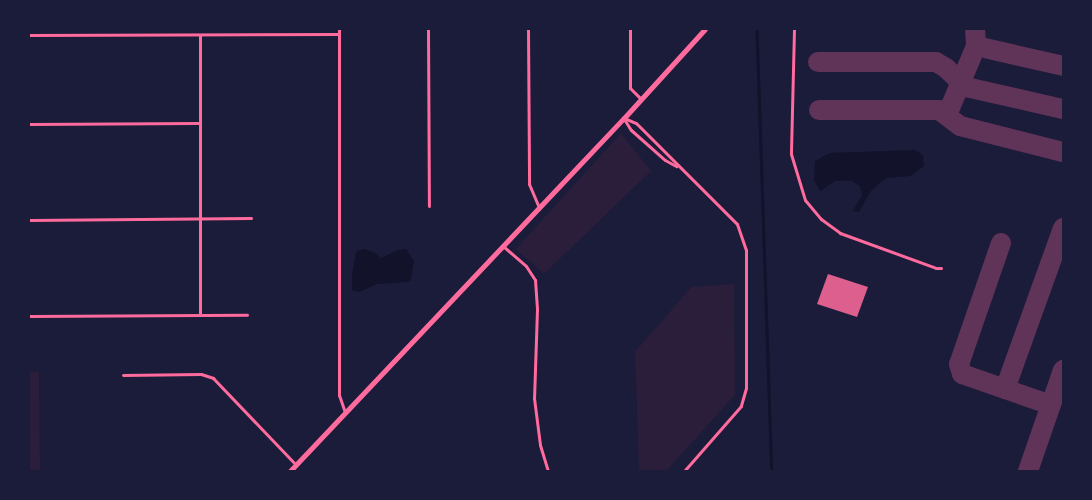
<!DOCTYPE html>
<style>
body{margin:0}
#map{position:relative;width:1092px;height:500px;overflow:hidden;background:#1b1b3a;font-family:Arial,sans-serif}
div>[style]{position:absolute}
.green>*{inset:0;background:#2a1e3b}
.water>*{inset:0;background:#12122b}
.stream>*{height:2.5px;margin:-1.25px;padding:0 1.25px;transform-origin:1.25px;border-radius:1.25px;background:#12122b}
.taxiway>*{height:20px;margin:-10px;padding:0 10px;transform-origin:10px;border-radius:10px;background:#603358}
.building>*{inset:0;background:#dd5f8e}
.minor>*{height:3px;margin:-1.5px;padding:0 1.5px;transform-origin:1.5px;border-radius:1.5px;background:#ff6b9d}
.secondary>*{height:5px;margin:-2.5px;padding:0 2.5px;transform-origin:2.5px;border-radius:2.5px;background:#ff6b9d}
span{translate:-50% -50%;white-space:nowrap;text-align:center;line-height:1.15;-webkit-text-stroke:5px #1b1b3a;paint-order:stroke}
.frame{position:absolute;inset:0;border:30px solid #1b1b3a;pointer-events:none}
</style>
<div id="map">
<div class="green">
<div style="clip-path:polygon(621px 133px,651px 171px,544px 274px,516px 249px)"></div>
<div style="clip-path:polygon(734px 284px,735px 395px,666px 471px,639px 471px,635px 352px,691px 287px)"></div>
<div style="clip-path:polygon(29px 372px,39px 372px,40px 471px,29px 471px)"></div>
</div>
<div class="water">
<div style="clip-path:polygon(915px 150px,923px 155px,924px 166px,911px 176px,887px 178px,882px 181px,870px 192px,859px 212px,853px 211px,862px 195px,860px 186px,852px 181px,835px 181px,820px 191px,814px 180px,815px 161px,830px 153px)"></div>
<div style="clip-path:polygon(363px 249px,374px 252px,381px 258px,398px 250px,406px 249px,414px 261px,411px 280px,408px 282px,377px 284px,359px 292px,352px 290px,352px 275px,356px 252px)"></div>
</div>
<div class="stream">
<div style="left:757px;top:29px;width:442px;rotate:88.1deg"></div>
</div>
<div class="taxiway">
<div style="left:976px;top:46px;width:89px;rotate:12.9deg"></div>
<div style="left:818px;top:62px;width:118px"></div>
<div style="left:936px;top:62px;width:12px;rotate:31deg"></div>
<div style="left:946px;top:68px;width:28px;rotate:44deg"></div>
<div style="left:966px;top:87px;width:99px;rotate:12.8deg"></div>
<div style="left:819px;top:110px;width:120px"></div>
<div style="left:939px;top:110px;width:26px;rotate:37deg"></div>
<div style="left:960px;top:126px;width:106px;rotate:14.2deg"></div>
<div style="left:947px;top:115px;width:75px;rotate:-67.2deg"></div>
<div style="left:976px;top:46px;width:17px;rotate:-93deg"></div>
<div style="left:1001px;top:243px;width:128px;rotate:109.1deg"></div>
<div style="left:959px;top:364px;width:10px;rotate:73deg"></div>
<div style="left:962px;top:374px;width:94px;rotate:19.2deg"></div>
<div style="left:1005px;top:389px;width:171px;rotate:-70.2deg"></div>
<div style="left:1028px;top:471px;width:107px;rotate:-70.9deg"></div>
</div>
<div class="building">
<div style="clip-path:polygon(828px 274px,868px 287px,857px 317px,817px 304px)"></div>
</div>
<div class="minor">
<div style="left:339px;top:29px;width:366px;rotate:90deg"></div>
<div style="left:339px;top:395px;width:18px;rotate:71deg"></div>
<div style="left:428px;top:29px;width:177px;rotate:89.7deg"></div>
<div style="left:528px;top:29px;width:155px;rotate:89.6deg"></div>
<div style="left:529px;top:184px;width:26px;rotate:67deg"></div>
<div style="left:630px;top:29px;width:59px;rotate:90deg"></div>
<div style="left:630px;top:88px;width:14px;rotate:45deg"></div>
<div style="left:794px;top:29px;width:125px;rotate:91.4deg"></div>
<div style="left:791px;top:154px;width:48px;rotate:73.1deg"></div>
<div style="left:805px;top:200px;width:25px;rotate:50deg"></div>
<div style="left:821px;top:219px;width:24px;rotate:36deg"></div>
<div style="left:840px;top:233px;width:102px;rotate:20deg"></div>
<div style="left:936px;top:268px;width:5px"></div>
<div style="left:29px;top:35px;width:310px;rotate:-0.2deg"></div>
<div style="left:200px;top:35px;width:280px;rotate:90deg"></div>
<div style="left:624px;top:118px;width:13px;rotate:23deg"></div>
<div style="left:636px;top:123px;width:143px;rotate:45deg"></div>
<div style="left:737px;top:224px;width:28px;rotate:71deg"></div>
<div style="left:746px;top:250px;width:138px;rotate:90deg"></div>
<div style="left:746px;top:388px;width:19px;rotate:106deg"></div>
<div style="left:741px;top:406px;width:86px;rotate:131.2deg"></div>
<div style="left:624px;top:119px;width:13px;rotate:58deg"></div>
<div style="left:631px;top:130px;width:45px;rotate:41.4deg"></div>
<div style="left:665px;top:160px;width:13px;rotate:29deg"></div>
<div style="left:29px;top:124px;width:170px;rotate:-0.3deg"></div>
<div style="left:29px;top:220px;width:222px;rotate:-0.5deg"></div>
<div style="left:503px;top:246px;width:30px;rotate:41deg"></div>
<div style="left:526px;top:266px;width:17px;rotate:57deg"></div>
<div style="left:535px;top:280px;width:29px;rotate:86deg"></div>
<div style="left:537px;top:309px;width:89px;rotate:91.9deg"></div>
<div style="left:534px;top:398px;width:47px;rotate:82.7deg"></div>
<div style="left:540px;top:445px;width:27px;rotate:73deg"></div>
<div style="left:29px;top:316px;width:218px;rotate:-0.3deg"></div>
<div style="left:123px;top:375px;width:78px;rotate:-0.7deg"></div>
<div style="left:201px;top:374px;width:13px;rotate:18deg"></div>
<div style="left:213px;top:378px;width:120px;rotate:46.3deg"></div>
</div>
<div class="secondary">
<div style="left:290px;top:471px;width:486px;rotate:-46.6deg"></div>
<div style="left:624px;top:118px;width:120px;rotate:-47.7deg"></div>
</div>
<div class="frame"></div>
</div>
